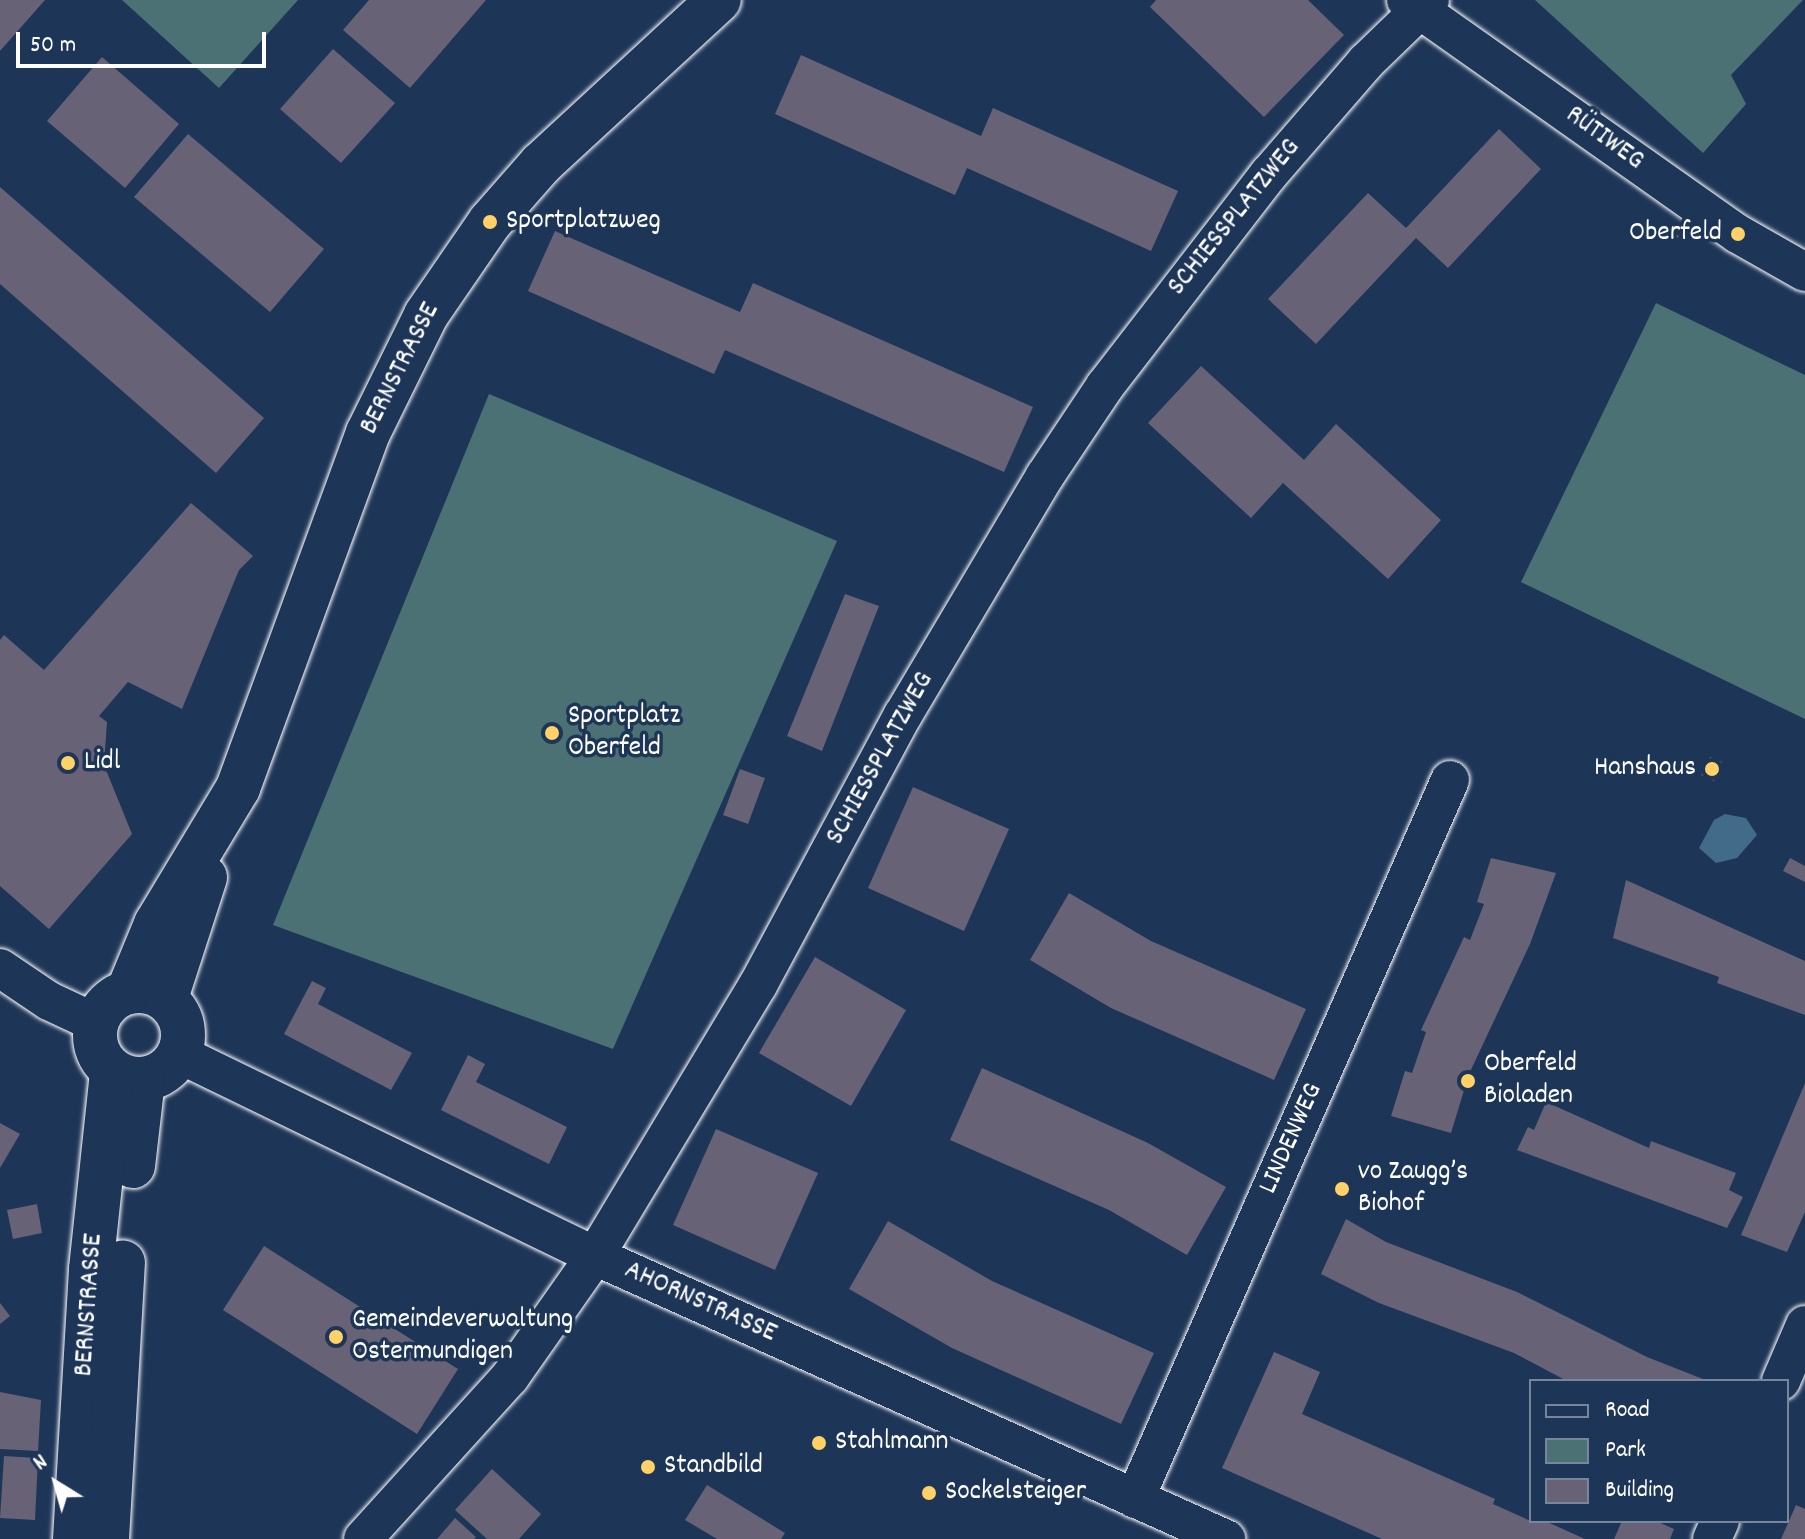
<!DOCTYPE html>
<meta charset="utf-8">
<style>
body{margin:0}
#map{position:relative;width:1805px;height:1539px;overflow:hidden;background:#1d3557;font-family:Dekko,sans-serif}
div>[style]{position:absolute}
.green>*{inset:0;background:#4b7174}
.water>*{inset:0;background:#426b89}
.building>*{inset:0;background:#686276}
.roads{filter:drop-shadow(0 0 2px #fff) drop-shadow(0 0 2px #fff)}
.minor>*{height:38px;margin:-19px;padding:0 19px;transform-origin:19px;border-radius:19px;background:#1d3557}
.major>*{height:44px;margin:-22px;padding:0 22px;transform-origin:22px;border-radius:22px;background:#1d3557}
.major>.ring{margin:-22px;padding:0;box-sizing:content-box;background:none;border:44px solid #1d3557;border-radius:50%}
.dots>*{width:22px;height:22px;translate:-50% -50%;box-sizing:border-box;border:4px solid #1d3557;border-radius:50%}
span{translate:-50% -50%;white-space:nowrap;text-align:center;line-height:1.15;-webkit-text-stroke:7px #1d3557;paint-order:stroke}
.street-label{font-size:28px;color:#fff}
.poi-label{font-size:28px;color:#fff}
.left{translate:0 -50%;text-align:left}
.right{translate:-100% -50%;text-align:right}
.legend{position:absolute;left:1529px;top:1379px;width:260px;height:144px;box-sizing:border-box;background:#1d3557;border:2px solid #77869a;margin:0;padding:10px 14px;list-style:none;font-size:24px;color:#fff}
.legend li{display:flex;align-items:center;gap:16px;height:40px}
.legend b{width:40px;border:2px solid #77869a}
.north{position:absolute;left:16px;top:1443px;width:80px;height:80px;-webkit-text-stroke:6px #1d3557;paint-order:stroke;rotate:323deg;font-size:22px;font-weight:700;line-height:32px;text-align:center;color:#fff}
.north::after{content:'';display:block;margin:auto;width:28px;height:36px;background:#fff;clip-path:polygon(50% 0,100% 100%,50% 72%,0 100%)}
.scale{position:absolute;left:16px;top:32px;width:250px;height:36px;box-sizing:border-box;border:4px solid #fff;border-top:0;padding-left:10px;font-size:24px;line-height:28px;white-space:nowrap;color:#fff;-webkit-text-stroke:6px #1d3557;paint-order:stroke}
</style>
<div id="map">
<div class="green">
<div style="clip-path:polygon(122px 0,298px 0,219px 88px)"></div>
<div style="clip-path:polygon(1535px 0,1803px 0,1731px 75px,1746px 104px,1703px 153px)"></div>
<div style="clip-path:polygon(1656px 303px,1805px 375px,1805px 719px,1521px 582px)"></div>
<div style="clip-path:polygon(489px 394px,837px 541px,613px 1049px,273px 925px)"></div>
</div>
<div class="water">
<div style="clip-path:polygon(1725px 814px,1746px 818px,1757px 835px,1737px 858px,1716px 863px,1699px 848px,1714px 820px)"></div>
</div>
<div class="building">
<div style="clip-path:polygon(0 0,45px 0,0 51px)"></div>
<div style="clip-path:polygon(369px 0,486px 0,410px 88px,343px 30px)"></div>
<div style="clip-path:polygon(1156px 0,1308px 0,1344px 35px,1264px 117px,1150px 7px)"></div>
<div style="clip-path:polygon(333px 49px,395px 103px,341px 163px,280px 109px)"></div>
<div style="clip-path:polygon(801px 55px,981px 136px,993px 108px,1178px 191px,1151px 251px,967px 168px,955px 195px,775px 114px)"></div>
<div style="clip-path:polygon(102px 57px,179px 124px,125px 188px,47px 121px)"></div>
<div style="clip-path:polygon(1499px 129px,1541px 169px,1448px 268px,1416px 238px,1316px 344px,1268px 299px,1368px 193px,1406px 228px)"></div>
<div style="clip-path:polygon(188px 134px,324px 249px,270px 312px,134px 197px)"></div>
<div style="clip-path:polygon(0 187px,264px 418px,216px 473px,0 284px)"></div>
<div style="clip-path:polygon(1665px 227px,1679px 236px,1674px 242px,1661px 233px)"></div>
<div style="clip-path:polygon(555px 231px,740px 312px,753px 283px,1033px 407px,1004px 472px,725px 350px,714px 374px,528px 291px)"></div>
<div style="clip-path:polygon(1201px 366px,1304px 460px,1336px 424px,1441px 520px,1388px 579px,1283px 483px,1251px 518px,1148px 423px)"></div>
<div style="clip-path:polygon(191px 503px,253px 556px,239px 570px,182px 709px,128px 682px,99px 716px,107px 722px,104px 765px,132px 834px,49px 929px,0 886px,0 640px,4px 635px,44px 670px)"></div>
<div style="clip-path:polygon(845px 594px,879px 606px,822px 751px,787px 736px)"></div>
<div style="clip-path:polygon(1710px 757px,1722px 762px,1714px 781px,1701px 775px)"></div>
<div style="clip-path:polygon(740px 769px,765px 778px,748px 824px,723px 815px)"></div>
<div style="clip-path:polygon(913px 787px,1009px 829px,964px 931px,868px 888px)"></div>
<div style="clip-path:polygon(1491px 858px,1556px 873px,1530px 944px,1469px 1074px,1451px 1133px,1391px 1116px,1405px 1071px,1412px 1073px,1426px 1032px,1421px 1030px,1464px 937px,1470px 940px,1484px 904px,1477px 902px)"></div>
<div style="clip-path:polygon(1790px 858px,1805px 866px,1805px 882px,1783px 871px)"></div>
<div style="clip-path:polygon(1626px 880px,1805px 961px,1805px 1015px,1717px 983px,1719px 977px,1613px 938px)"></div>
<div style="clip-path:polygon(1069px 893px,1151px 941px,1306px 1009px,1274px 1080px,1111px 1008px,1030px 960px)"></div>
<div style="clip-path:polygon(815px 957px,906px 1010px,851px 1106px,759px 1053px)"></div>
<div style="clip-path:polygon(312px 981px,326px 988px,318px 1004px,412px 1053px,391px 1090px,284px 1034px)"></div>
<div style="clip-path:polygon(468px 1055px,485px 1064px,476px 1082px,567px 1127px,549px 1164px,441px 1110px)"></div>
<div style="clip-path:polygon(982px 1068px,1148px 1143px,1226px 1187px,1187px 1255px,1109px 1210px,950px 1140px)"></div>
<div style="clip-path:polygon(1805px 1083px,1805px 1212px,1787px 1252px,1741px 1235px)"></div>
<div style="clip-path:polygon(1546px 1102px,1649px 1148px,1651px 1141px,1736px 1173px,1729px 1190px,1743px 1197px,1727px 1228px,1517px 1150px,1528px 1127px,1534px 1130px)"></div>
<div style="clip-path:polygon(0 1123px,20px 1134px,0 1168px)"></div>
<div style="clip-path:polygon(716px 1129px,818px 1173px,775px 1270px,673px 1225px)"></div>
<div style="clip-path:polygon(37px 1204px,42px 1233px,13px 1239px,7px 1210px)"></div>
<div style="clip-path:polygon(1346px 1219px,1386px 1242px,1517px 1292px,1647px 1357px,1708px 1381px,1567px 1381px,1514px 1353px,1379px 1303px,1321px 1274px)"></div>
<div style="clip-path:polygon(888px 1221px,992px 1281px,1154px 1353px,1121px 1424px,952px 1348px,849px 1289px)"></div>
<div style="clip-path:polygon(264px 1246px,458px 1369px,417px 1434px,223px 1310px)"></div>
<div style="clip-path:polygon(0 1303px,10px 1316px,0 1324px)"></div>
<div style="clip-path:polygon(1274px 1352px,1320px 1372px,1302px 1414px,1495px 1499px,1493px 1504px,1533px 1522px,1545px 1521px,1585px 1539px,1382px 1539px,1222px 1468px)"></div>
<div style="clip-path:polygon(0 1392px,41px 1400px,38px 1451px,0 1449px)"></div>
<div style="clip-path:polygon(4px 1456px,38px 1458px,35px 1520px,0 1518px)"></div>
<div style="clip-path:polygon(492px 1469px,541px 1514px,519px 1539px,487px 1539px,455px 1510px)"></div>
<div style="clip-path:polygon(707px 1485px,785px 1533px,781px 1539px,717px 1539px,685px 1520px)"></div>
<div style="clip-path:polygon(1796px 1505px,1805px 1509px,1805px 1539px,1781px 1539px)"></div>
<div style="clip-path:polygon(455px 1518px,476px 1537px,474px 1539px,437px 1539px)"></div>
<div style="clip-path:polygon(1622px 1521px,1656px 1521px,1674px 1529px,1670px 1539px,1614px 1539px)"></div>
</div>
<div class="roads">
<div class="minor">
<div style="left:1406px;top:0;width:406px;rotate:35.2deg"></div>
<div style="left:1738px;top:234px;width:77px;rotate:29.6deg"></div>
<div style="left:0;top:968px;width:59px;rotate:34deg"></div>
<div style="left:49px;top:1001px;width:52px;rotate:25.1deg"></div>
<div style="left:179px;top:1054px;width:462px;rotate:25.9deg"></div>
<div style="left:595px;top:1256px;width:692px;rotate:24.16deg"></div>
<div style="left:1781px;top:1381px;width:61px;rotate:-66.8deg"></div>
<div style="left:1135px;top:1499px;width:785px;rotate:-66.34deg"></div>
<div style="left:363px;top:1539px;width:219px;rotate:-47.8deg"></div>
<div style="left:510px;top:1377px;width:148px;rotate:-54.9deg"></div>
<div style="left:595px;top:1256px;width:316px;rotate:-59deg"></div>
<div style="left:758px;top:985px;width:306px;rotate:-61.8deg"></div>
<div style="left:903px;top:715px;width:278px;rotate:-59.3deg"></div>
<div style="left:1045px;top:476px;width:108px;rotate:-56.3deg"></div>
<div style="left:1105px;top:386px;width:268px;rotate:-52.3deg"></div>
<div style="left:1269px;top:174px;width:148px;rotate:-49.1deg"></div>
<div style="left:1366px;top:62px;width:89px;rotate:-44.1deg"></div>
<div style="left:1712px;top:1539px;width:20px;rotate:-66deg"></div>
</div>
<div class="major">
<div class="ring" style="left:95px;top:991px;width:44px;height:44px"></div>
<div style="left:128px;top:992px;width:74px;rotate:-67.6deg"></div>
<div style="left:156px;top:924px;width:159px;rotate:-58.9deg"></div>
<div style="left:238px;top:788px;width:378px;rotate:-69.9deg"></div>
<div style="left:368px;top:433px;width:131px;rotate:-63.8deg"></div>
<div style="left:426px;top:315px;width:113px;rotate:-55.5deg"></div>
<div style="left:490px;top:222px;width:77px;rotate:-48.7deg"></div>
<div style="left:541px;top:164px;width:242px;rotate:-42.7deg"></div>
<div style="left:166px;top:998px;width:127px;rotate:-72.1deg"></div>
<div style="left:133px;top:1166px;width:87px;rotate:-83.4deg"></div>
<div style="left:75px;top:1539px;width:270px;rotate:-86.6deg"></div>
<div style="left:91px;top:1269px;width:199px;rotate:-83.9deg"></div>
<div style="left:107px;top:1539px;width:277px;rotate:-86.7deg"></div>
</div>
</div>
<div class="dots">
<div style="left:490px;top:222px;background:#ffd166"></div>
<div style="left:1738px;top:234px;background:#ffd166"></div>
<div style="left:552px;top:733px;background:#ffd166"></div>
<div style="left:68px;top:763px;background:#ffd166"></div>
<div style="left:1712px;top:769px;background:#ffd166"></div>
<div style="left:1468px;top:1081px;background:#ffd166"></div>
<div style="left:1342px;top:1189px;background:#ffd166"></div>
<div style="left:336px;top:1337px;background:#ffd166"></div>
<div style="left:819px;top:1443px;background:#ffd166"></div>
<div style="left:648px;top:1467px;background:#ffd166"></div>
<div style="left:929px;top:1493px;background:#ffd166"></div>
</div>
<div class="street-label">
<span style="left:1604px;top:139px;rotate:36deg">RÜTIWEG</span>
<span style="left:1235px;top:218px;rotate:-51deg">SCHIESSPLATZWEG</span>
<span style="left:401px;top:369px;rotate:-63deg">BERNSTRASSE</span>
<span style="left:881px;top:759px;rotate:-61deg">SCHIESSPLATZWEG</span>
<span style="left:1292px;top:1139px;rotate:-66deg">LINDENWEG</span>
<span style="left:700px;top:1303px;rotate:24deg">AHORNSTRASSE</span>
<span style="left:90px;top:1305px;rotate:-86deg">BERNSTRASSE</span>
</div>
<div class="poi-label">
<span class="left" style="left:506px;top:222px">Sportplatzweg</span>
<span class="right" style="left:1722px;top:234px">Oberfeld</span>
<span class="left" style="left:568px;top:733px">Sportplatz<br>Oberfeld</span>
<span class="left" style="left:84px;top:763px">Lidl</span>
<span class="right" style="left:1696px;top:769px">Hanshaus</span>
<span class="left" style="left:1484px;top:1081px">Oberfeld<br>Bioladen</span>
<span class="left" style="left:1358px;top:1189px">vo Zaugg’s<br>Biohof</span>
<span class="left" style="left:352px;top:1337px">Gemeindeverwaltung<br>Ostermundigen</span>
<span class="left" style="left:835px;top:1443px">Stahlmann</span>
<span class="left" style="left:664px;top:1467px">Standbild</span>
<span class="left" style="left:945px;top:1493px">Sockelsteiger</span>
</div>
<ul class="legend">
<li><b style="height:10px;background:#1d3557"></b>Road</li>
<li><b style="height:22px;background:#4b7174"></b>Park</li>
<li><b style="height:22px;background:#686276"></b>Building</li>
</ul>
<div class="north">N</div>
<div class="scale">50 m</div>
</div>
